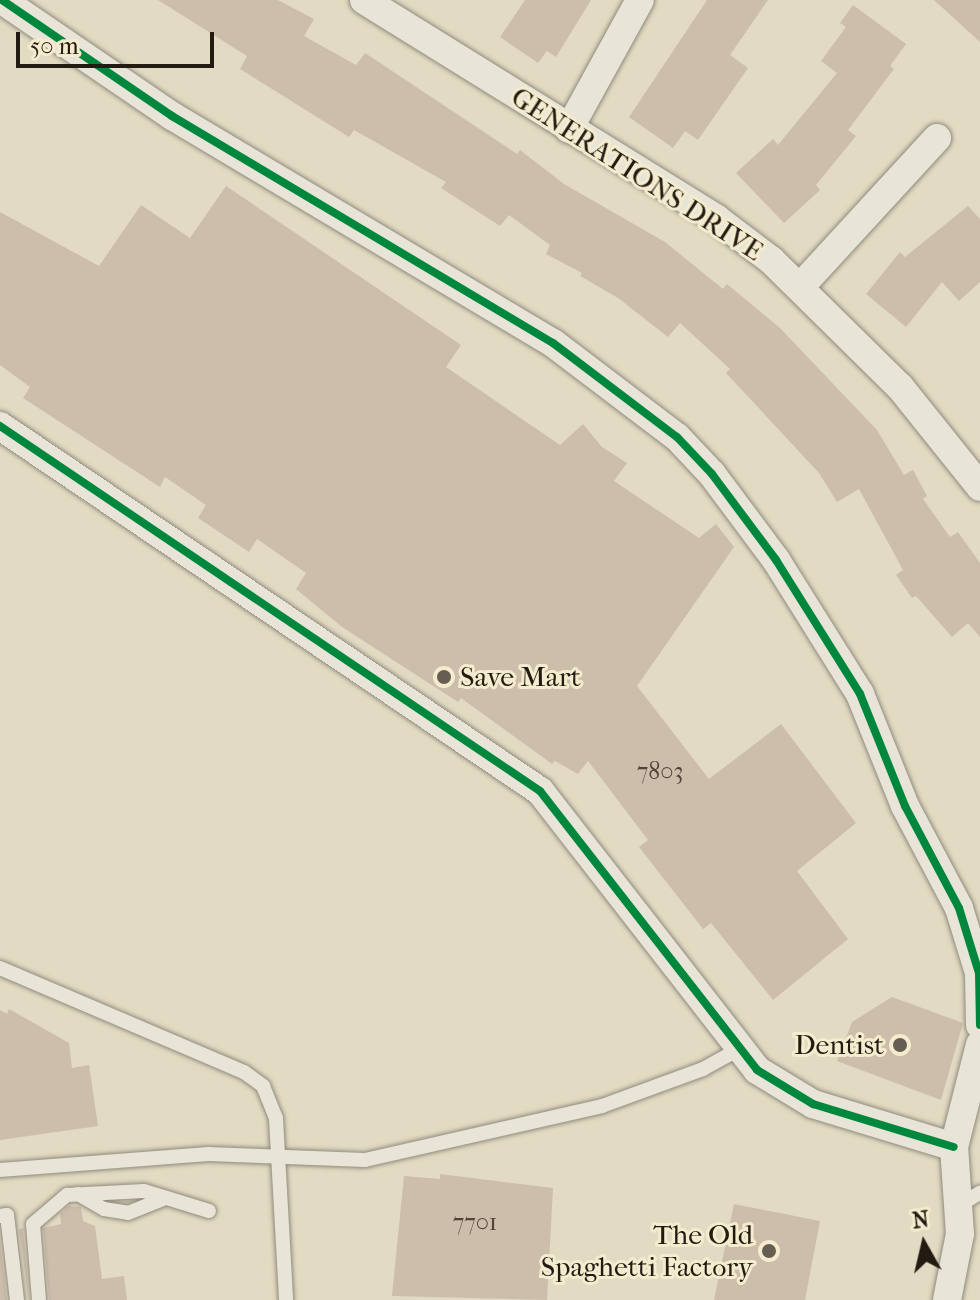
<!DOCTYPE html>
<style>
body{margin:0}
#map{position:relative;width:980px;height:1300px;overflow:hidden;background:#e2dac2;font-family:"IM FELL French Canon",serif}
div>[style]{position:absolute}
.building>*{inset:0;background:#cdbeac}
.roads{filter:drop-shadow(0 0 2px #908b7d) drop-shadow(0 0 2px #908b7d)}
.lane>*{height:14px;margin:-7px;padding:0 7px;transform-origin:7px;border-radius:7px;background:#e8e4d7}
.street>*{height:28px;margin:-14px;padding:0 14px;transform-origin:14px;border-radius:14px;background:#e8e4d7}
.cycleway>*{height:8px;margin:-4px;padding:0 4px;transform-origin:4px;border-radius:4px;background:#00873e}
.dots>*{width:22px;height:22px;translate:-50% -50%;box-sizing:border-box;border:4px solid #f5eccf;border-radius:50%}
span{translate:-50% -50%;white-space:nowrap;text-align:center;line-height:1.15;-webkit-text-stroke:6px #f5eccf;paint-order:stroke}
.number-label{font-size:24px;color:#4e4438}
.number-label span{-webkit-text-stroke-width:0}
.street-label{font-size:28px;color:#231b12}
.poi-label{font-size:28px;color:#231b12}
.left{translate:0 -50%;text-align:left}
.right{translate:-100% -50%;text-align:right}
.north{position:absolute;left:884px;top:1204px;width:80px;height:80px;-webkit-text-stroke:6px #f5eccf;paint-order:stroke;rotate:352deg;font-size:22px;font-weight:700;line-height:32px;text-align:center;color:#231b12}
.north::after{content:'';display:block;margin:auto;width:28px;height:36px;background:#231b12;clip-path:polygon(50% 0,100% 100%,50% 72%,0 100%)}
.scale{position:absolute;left:16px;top:32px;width:198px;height:36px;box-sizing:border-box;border:4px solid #231b12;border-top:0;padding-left:10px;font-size:24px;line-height:28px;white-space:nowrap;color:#231b12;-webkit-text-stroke:6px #f5eccf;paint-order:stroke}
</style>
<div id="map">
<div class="building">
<div style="clip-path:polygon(158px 0,278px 0,314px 19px,304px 36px,356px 65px,365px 53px,517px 154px,520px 150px,564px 184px,665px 242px,723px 289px,727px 284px,780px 328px,877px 430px,904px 475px,913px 470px,927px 496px,923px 499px,950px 537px,958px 532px,980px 563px,980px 637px,968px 623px,952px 637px,916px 596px,912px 598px,896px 575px,903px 570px,859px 489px,837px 502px,819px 473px,726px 373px,730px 369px,680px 323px,668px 337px,618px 298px,580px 276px,582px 273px,546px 254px,550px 245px,509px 215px,500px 226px,441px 188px,446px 182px,354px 130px,349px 137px,240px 69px,247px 56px)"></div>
<div style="clip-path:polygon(525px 0,591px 0,556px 57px,547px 51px,538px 63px,500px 37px)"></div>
<div style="clip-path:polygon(707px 0,768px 0,730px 55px,748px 68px,698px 140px,685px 131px,673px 148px,629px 117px)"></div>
<div style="clip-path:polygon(934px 0,980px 0,980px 42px)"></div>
<div style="clip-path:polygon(853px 5px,906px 44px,890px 66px,894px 69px,848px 130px,856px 136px,816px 185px,820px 190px,784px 223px,736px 173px,773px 139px,778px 145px,837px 73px,821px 61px,846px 27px,840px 23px)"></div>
<div style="clip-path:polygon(226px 186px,461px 345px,446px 367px,560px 445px,583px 424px,602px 447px,627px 463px,614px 481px,699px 538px,716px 524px,734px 547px,637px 686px,709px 779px,781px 724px,856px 823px,797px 871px,848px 939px,773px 1000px,711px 923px,703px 929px,639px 847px,648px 840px,588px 761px,578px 774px,555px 761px,552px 764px,461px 698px,458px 702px,342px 627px,296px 589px,306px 573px,257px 539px,249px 552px,198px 518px,206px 505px,165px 477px,160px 487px,23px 398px,30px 387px,0 365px,0 212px,99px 266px,141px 205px,190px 238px)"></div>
<div style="clip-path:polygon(968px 206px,980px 219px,980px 282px,959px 301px,942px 282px,906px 327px,866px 294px,900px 252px,905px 257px)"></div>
<div style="clip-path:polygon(892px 997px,963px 1023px,941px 1100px,837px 1061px,852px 1022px)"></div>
<div style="clip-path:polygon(9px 1009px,69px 1043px,72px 1068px,89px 1065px,98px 1126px,0 1140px,0 1010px,7px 1014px)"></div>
<div style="clip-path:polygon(440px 1174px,553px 1188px,547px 1300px,392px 1296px,404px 1176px,440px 1179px)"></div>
<div style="clip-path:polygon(734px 1204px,820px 1221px,805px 1300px,714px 1300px)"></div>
<div style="clip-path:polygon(69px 1206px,81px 1207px,83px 1221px,95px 1226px,102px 1279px,124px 1276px,127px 1300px,49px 1300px,43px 1228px,61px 1224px,60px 1214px)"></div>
<div style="clip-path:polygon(23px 1228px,29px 1300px,19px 1229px)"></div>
<div style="clip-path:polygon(0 1241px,7px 1300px,0 1300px)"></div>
</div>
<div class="roads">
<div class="lane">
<div style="left:0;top:968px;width:265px;rotate:23.1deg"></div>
<div style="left:244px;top:1072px;width:24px;rotate:36deg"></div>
<div style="left:263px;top:1086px;width:35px;rotate:68deg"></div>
<div style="left:276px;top:1119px;width:181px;rotate:86.8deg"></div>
<div style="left:0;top:1170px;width:209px;rotate:-4.4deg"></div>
<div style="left:208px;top:1154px;width:157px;rotate:2.2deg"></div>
<div style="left:365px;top:1160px;width:243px;rotate:-12.8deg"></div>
<div style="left:602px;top:1106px;width:108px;rotate:-20.1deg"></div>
<div style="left:703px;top:1069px;width:39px;rotate:-29deg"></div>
<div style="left:78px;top:1194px;width:30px;rotate:30deg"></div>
<div style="left:104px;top:1209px;width:24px;rotate:9deg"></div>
<div style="left:128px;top:1213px;width:37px;rotate:-22deg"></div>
<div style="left:958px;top:1206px;width:26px;rotate:-31deg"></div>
<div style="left:0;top:1216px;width:7px;rotate:-8deg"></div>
<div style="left:7px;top:1215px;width:86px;rotate:83.3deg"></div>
<div style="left:39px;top:1300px;width:76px;rotate:-94.5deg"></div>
<div style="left:33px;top:1224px;width:45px;rotate:-40.5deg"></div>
<div style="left:67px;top:1195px;width:77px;rotate:-3deg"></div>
<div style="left:144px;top:1191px;width:68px;rotate:17.1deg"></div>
</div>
<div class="street">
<div style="left:2px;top:0;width:206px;rotate:34.3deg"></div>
<div style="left:172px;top:116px;width:443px;rotate:30.8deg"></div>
<div style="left:553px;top:343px;width:156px;rotate:37.2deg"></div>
<div style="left:677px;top:437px;width:51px;rotate:46.6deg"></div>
<div style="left:712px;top:474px;width:107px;rotate:53.3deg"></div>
<div style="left:776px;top:560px;width:158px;rotate:57.9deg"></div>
<div style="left:860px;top:694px;width:121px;rotate:68.1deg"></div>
<div style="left:905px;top:806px;width:115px;rotate:62.1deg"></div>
<div style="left:959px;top:908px;width:68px;rotate:72.9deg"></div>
<div style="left:979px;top:973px;width:52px;rotate:88.9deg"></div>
<div style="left:364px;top:0;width:415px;rotate:31.8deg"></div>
<div style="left:717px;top:219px;width:68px;rotate:37.2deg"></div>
<div style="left:771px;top:260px;width:181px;rotate:44.6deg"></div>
<div style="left:900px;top:387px;width:128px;rotate:51.3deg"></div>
<div style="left:569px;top:129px;width:147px;rotate:-61.2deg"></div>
<div style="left:801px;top:286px;width:201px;rotate:-47.4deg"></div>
<div style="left:0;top:426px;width:652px;rotate:34.06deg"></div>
<div style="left:540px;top:791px;width:353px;rotate:52.1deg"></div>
<div style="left:757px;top:1070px;width:66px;rotate:31.3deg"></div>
<div style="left:813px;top:1104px;width:147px;rotate:17deg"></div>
<div style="left:947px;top:1300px;width:67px;rotate:-78.9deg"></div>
<div style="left:960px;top:1234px;width:87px;rotate:-93.9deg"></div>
<div style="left:954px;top:1147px;width:106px;rotate:-75.8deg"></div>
</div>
</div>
<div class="cycleway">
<div style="left:2px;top:0;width:206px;rotate:34.3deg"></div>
<div style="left:172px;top:116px;width:443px;rotate:30.8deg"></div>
<div style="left:553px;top:343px;width:156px;rotate:37.2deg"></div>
<div style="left:677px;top:437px;width:51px;rotate:46.6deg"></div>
<div style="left:712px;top:474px;width:107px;rotate:53.3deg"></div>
<div style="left:776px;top:560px;width:158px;rotate:57.9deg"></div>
<div style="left:860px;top:694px;width:121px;rotate:68.1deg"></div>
<div style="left:905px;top:806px;width:115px;rotate:62.1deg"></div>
<div style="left:959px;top:908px;width:68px;rotate:72.9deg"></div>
<div style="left:979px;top:973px;width:52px;rotate:88.9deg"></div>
<div style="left:0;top:426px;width:652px;rotate:34.06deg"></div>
<div style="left:540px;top:791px;width:353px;rotate:52.1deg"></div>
<div style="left:757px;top:1070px;width:66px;rotate:31.3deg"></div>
<div style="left:813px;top:1104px;width:147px;rotate:17deg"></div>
</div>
<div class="dots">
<div style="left:444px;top:677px;background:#665e50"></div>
<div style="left:900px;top:1045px;background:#665e50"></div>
<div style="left:769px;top:1251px;background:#665e50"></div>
</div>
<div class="number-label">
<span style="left:660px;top:772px">7803</span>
<span style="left:475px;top:1223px">7701</span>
</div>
<div class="street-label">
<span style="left:637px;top:174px;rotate:33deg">GENERATIONS DRIVE</span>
</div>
<div class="poi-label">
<span class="left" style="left:460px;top:677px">Save Mart</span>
<span class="right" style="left:884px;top:1045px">Dentist</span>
<span class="right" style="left:753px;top:1251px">The Old<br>Spaghetti Factory</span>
</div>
<div class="north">N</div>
<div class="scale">50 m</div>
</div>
